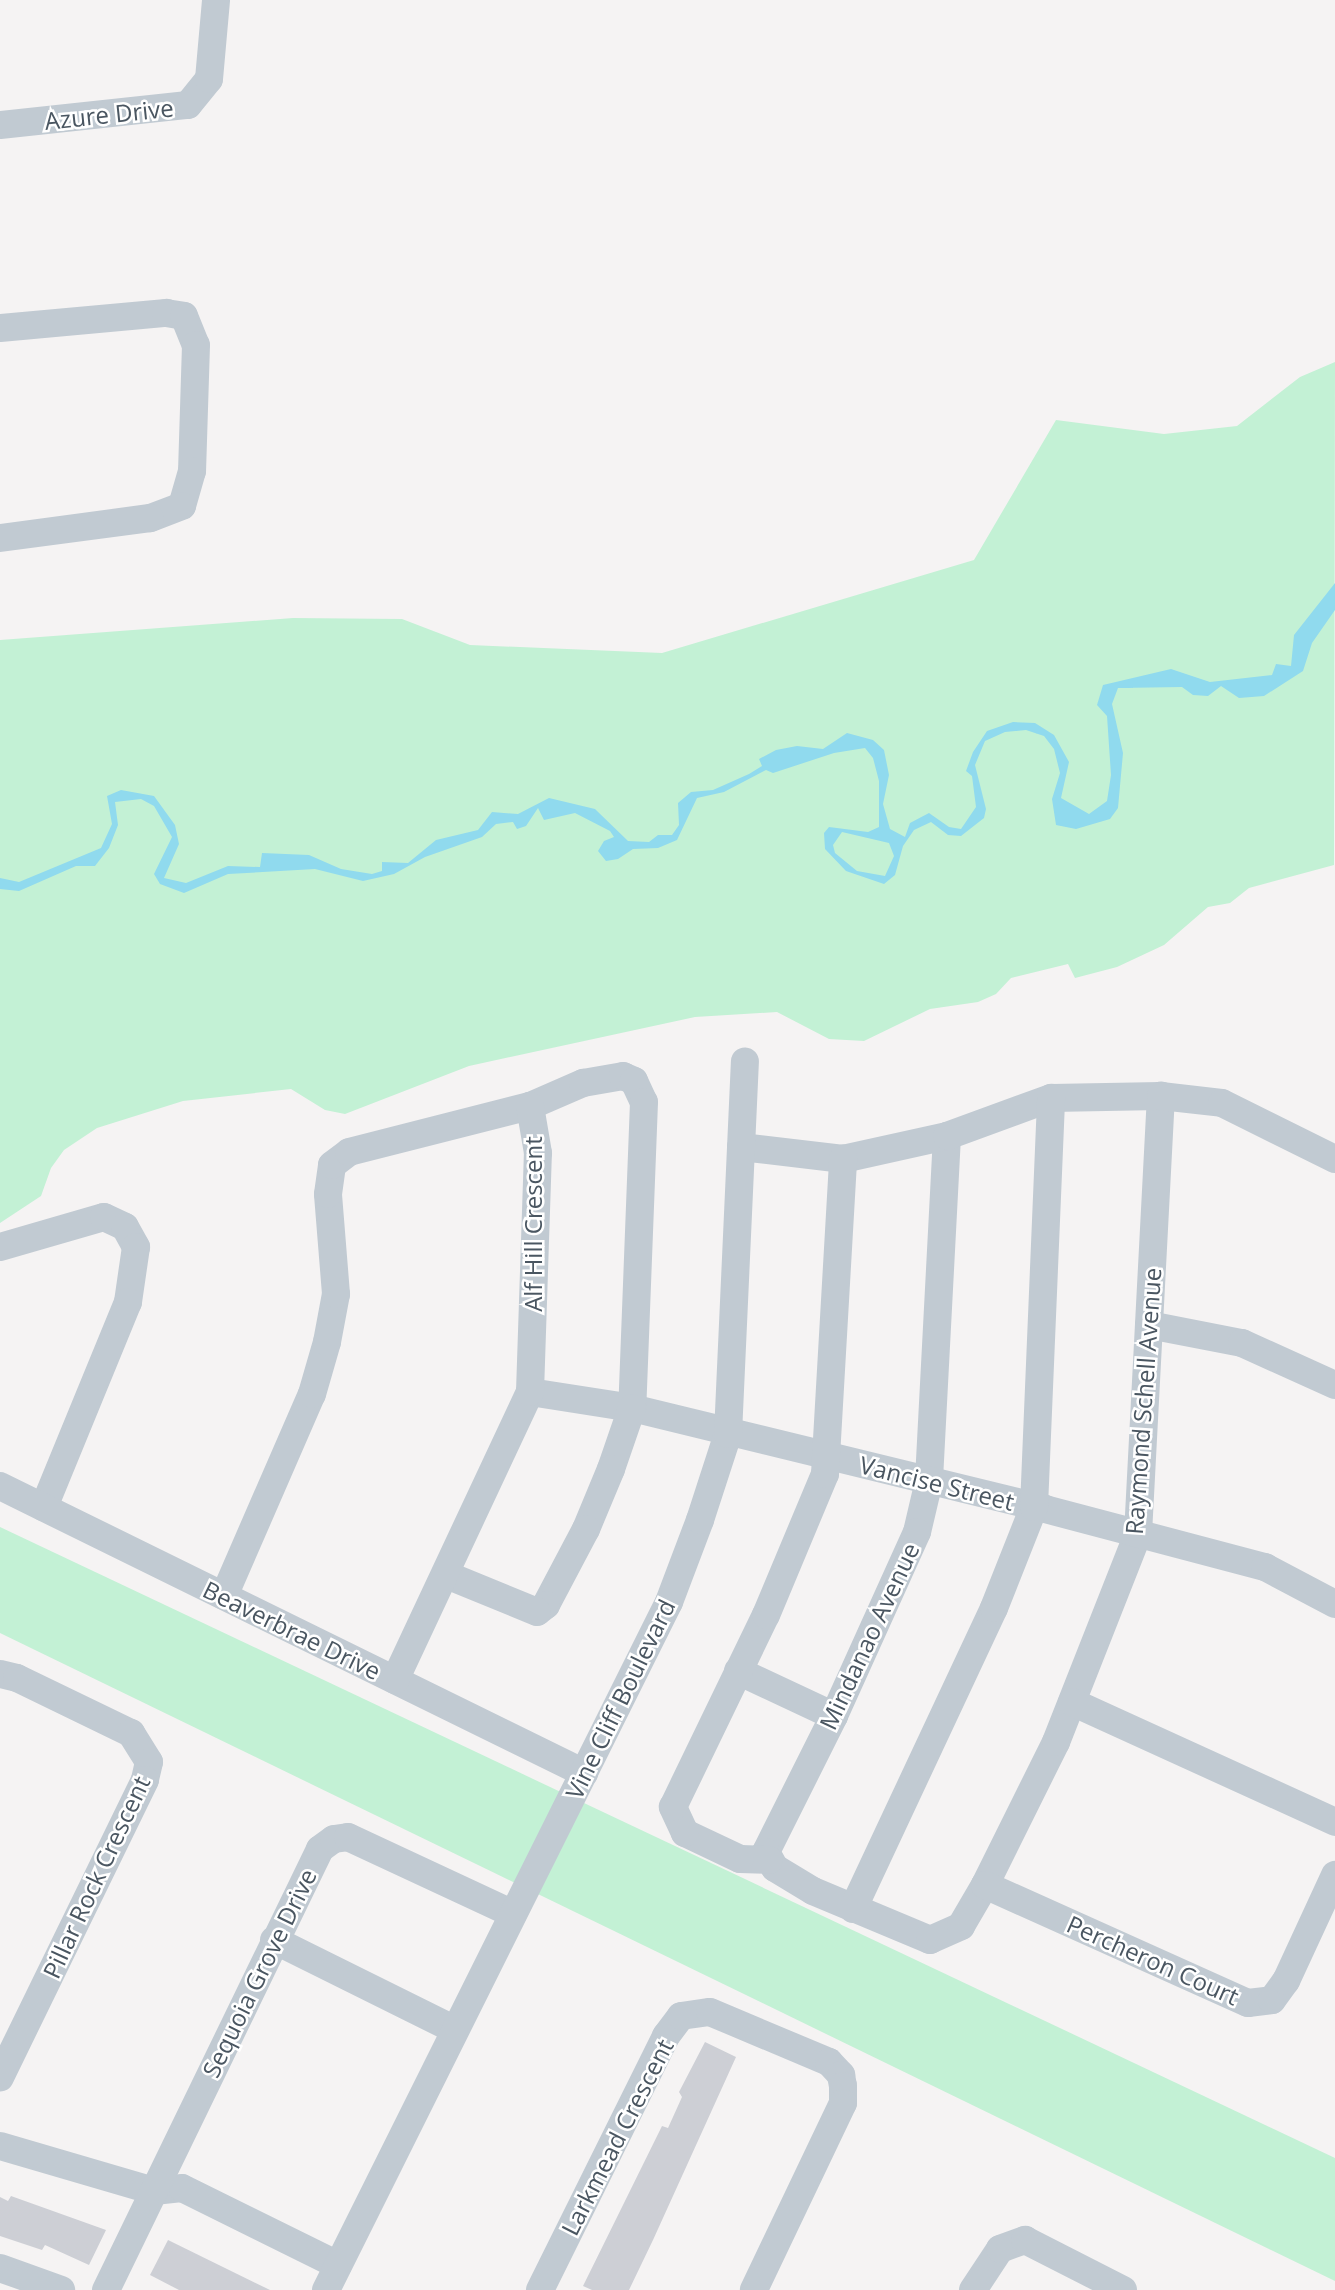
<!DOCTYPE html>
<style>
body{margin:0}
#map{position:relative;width:1335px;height:2290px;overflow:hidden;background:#f5f3f3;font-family:"Open Sans",sans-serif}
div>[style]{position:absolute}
.green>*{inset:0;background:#c3f1d5}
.water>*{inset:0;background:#90daee}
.building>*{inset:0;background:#cdcfd5}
.minor>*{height:28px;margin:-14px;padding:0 14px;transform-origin:14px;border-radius:14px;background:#c1cad2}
span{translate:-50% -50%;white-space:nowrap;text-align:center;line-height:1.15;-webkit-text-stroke:5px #fff;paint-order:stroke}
.street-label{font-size:24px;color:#4a5661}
</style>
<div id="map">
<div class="green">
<div style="clip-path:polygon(1335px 362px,1334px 865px,1249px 888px,1230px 903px,1208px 907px,1164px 945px,1117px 967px,1075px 978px,1068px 964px,1011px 978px,996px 994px,978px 1002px,930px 1009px,864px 1041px,829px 1039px,777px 1012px,695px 1017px,469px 1066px,345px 1114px,325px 1110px,291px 1089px,183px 1101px,97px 1128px,64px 1150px,51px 1168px,41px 1196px,0 1223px,0 640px,293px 618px,402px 619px,470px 645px,662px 653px,974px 560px,1056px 420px,1164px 434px,1237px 426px,1300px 377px)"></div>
<div style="clip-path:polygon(0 1527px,1335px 2158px,1335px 2281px,0 1633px)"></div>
</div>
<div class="water">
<div style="clip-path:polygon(evenodd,1335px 583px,1335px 610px,1312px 643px,1303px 671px,1264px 696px,1239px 698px,1221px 686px,1208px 696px,1193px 695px,1182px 687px,1118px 688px,1112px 704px,1123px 753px,1118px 808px,1110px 819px,1076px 829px,1056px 825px,1052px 799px,1060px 773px,1054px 749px,1044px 736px,1026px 730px,1005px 732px,985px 741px,975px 765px,986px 809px,984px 818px,961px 836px,948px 835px,931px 822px,914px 830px,903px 846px,895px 875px,884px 884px,846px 871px,825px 849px,824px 833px,829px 827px,868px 832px,879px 827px,879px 781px,873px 758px,865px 748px,834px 753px,773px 773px,766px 770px,724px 792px,697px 798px,677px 840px,658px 848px,633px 849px,618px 859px,606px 861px,598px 851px,604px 841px,614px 837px,610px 831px,575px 813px,544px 820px,538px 808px,526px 826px,517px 829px,513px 822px,496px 824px,482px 837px,425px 857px,394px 874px,363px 881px,315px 869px,228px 874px,184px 893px,160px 884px,154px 874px,172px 837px,154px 806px,141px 799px,115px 802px,118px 825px,109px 848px,95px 866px,76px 866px,19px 891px,0 889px,0 878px,19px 882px,101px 848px,112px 824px,107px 796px,121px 790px,154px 796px,175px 825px,179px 844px,164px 878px,186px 883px,228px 866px,260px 867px,262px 853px,309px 855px,341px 869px,372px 874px,382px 871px,382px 862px,408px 863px,436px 840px,478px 830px,492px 812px,518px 814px,549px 798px,595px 809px,628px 841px,649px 842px,658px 835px,672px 835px,679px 825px,678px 803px,691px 792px,713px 790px,749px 774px,762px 766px,759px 759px,776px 750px,797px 746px,823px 749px,847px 733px,873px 740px,884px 750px,889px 775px,883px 804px,890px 829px,905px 837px,910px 823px,929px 813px,949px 827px,961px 829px,976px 807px,972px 776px,966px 771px,973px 752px,987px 731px,1013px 722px,1035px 723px,1054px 735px,1069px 762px,1061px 798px,1089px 814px,1107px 801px,1111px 775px,1107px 716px,1097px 705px,1103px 685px,1171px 669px,1210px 682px,1272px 675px,1276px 664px,1291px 666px,1294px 635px,1335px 583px,842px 832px,889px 843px,894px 856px,885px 876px,857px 871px,835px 853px,833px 845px,842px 832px)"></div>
</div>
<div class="building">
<div style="clip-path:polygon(705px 2042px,736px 2057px,653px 2240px,629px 2290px,592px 2290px,583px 2286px,662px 2126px,668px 2128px,682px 2097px,679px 2092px)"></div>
<div style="clip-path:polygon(11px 2196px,106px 2230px,89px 2265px,45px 2245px,42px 2250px,0 2236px,0 2197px,8px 2201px)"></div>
<div style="clip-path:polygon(168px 2240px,270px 2290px,179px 2290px,150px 2275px)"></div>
</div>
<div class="minor">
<div style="left:0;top:125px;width:189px;rotate:-6.1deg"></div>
<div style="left:188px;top:105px;width:33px;rotate:-51deg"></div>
<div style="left:209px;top:79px;width:79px;rotate:-84.9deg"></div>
<div style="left:0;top:328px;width:167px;rotate:-5.2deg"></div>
<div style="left:166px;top:313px;width:18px;rotate:9deg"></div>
<div style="left:184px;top:316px;width:31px;rotate:68deg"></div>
<div style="left:196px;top:345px;width:126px;rotate:91.8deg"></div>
<div style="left:192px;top:471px;width:36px;rotate:106deg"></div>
<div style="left:182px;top:506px;width:34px;rotate:159deg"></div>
<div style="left:150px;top:518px;width:151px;rotate:172.4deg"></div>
<div style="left:947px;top:1136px;width:345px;rotate:93deg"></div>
<div style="left:929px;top:1481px;width:52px;rotate:103.2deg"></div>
<div style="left:917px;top:1532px;width:202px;rotate:114.3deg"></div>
<div style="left:834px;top:1716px;width:152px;rotate:116.6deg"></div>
<div style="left:766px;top:1852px;width:18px;rotate:61deg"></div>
<div style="left:775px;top:1868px;width:44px;rotate:31.2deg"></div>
<div style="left:813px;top:1891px;width:127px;rotate:22.7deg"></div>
<div style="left:930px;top:1940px;width:34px;rotate:-24deg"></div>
<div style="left:961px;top:1926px;width:48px;rotate:-59.7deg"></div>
<div style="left:985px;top:1885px;width:160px;rotate:-63.6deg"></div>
<div style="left:1056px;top:1742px;width:224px;rotate:-68.5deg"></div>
<div style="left:1138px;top:1534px;width:439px;rotate:-87deg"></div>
<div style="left:741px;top:1147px;width:103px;rotate:6.7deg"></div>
<div style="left:843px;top:1159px;width:107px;rotate:-12.5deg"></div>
<div style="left:947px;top:1136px;width:111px;rotate:-20.1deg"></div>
<div style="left:1051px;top:1098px;width:110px;rotate:-1deg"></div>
<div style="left:1161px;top:1096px;width:61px;rotate:6.5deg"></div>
<div style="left:1222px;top:1103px;width:126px;rotate:26.4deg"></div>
<div style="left:0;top:1247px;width:108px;rotate:-16.1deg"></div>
<div style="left:104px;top:1217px;width:23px;rotate:25deg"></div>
<div style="left:125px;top:1227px;width:23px;rotate:61deg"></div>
<div style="left:136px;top:1247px;width:56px;rotate:98.3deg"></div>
<div style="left:128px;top:1302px;width:222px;rotate:112.3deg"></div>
<div style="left:1149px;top:1325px;width:95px;rotate:11deg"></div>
<div style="left:1242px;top:1343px;width:102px;rotate:24.3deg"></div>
<div style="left:530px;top:1392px;width:103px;rotate:8.9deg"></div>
<div style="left:632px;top:1408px;width:425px;rotate:13.7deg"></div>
<div style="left:1045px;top:1509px;width:228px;rotate:14.8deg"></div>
<div style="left:1265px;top:1567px;width:79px;rotate:27.9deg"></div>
<div style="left:0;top:1486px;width:651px;rotate:26.17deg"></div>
<div style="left:224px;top:1596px;width:220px;rotate:-66.5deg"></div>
<div style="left:312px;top:1394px;width:54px;rotate:-73.9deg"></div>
<div style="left:327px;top:1342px;width:49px;rotate:-79.4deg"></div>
<div style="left:336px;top:1294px;width:100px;rotate:-94.6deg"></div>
<div style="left:328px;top:1194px;width:29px;rotate:-82deg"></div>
<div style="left:332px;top:1165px;width:21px;rotate:-37deg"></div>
<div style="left:349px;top:1152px;width:187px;rotate:-14.3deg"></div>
<div style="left:530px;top:1106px;width:58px;rotate:-23.5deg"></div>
<div style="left:583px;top:1083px;width:41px;rotate:-9.9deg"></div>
<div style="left:623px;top:1076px;width:12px;rotate:24deg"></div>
<div style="left:634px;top:1081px;width:23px;rotate:65deg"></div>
<div style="left:644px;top:1102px;width:306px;rotate:92.2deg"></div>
<div style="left:632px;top:1408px;width:65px;rotate:109deg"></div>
<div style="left:611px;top:1469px;width:65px;rotate:112.6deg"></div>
<div style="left:586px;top:1529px;width:86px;rotate:117.8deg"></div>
<div style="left:546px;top:1605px;width:11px;rotate:142deg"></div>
<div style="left:537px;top:1612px;width:97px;rotate:-157.7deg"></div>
<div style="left:738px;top:1671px;width:106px;rotate:25.1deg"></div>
<div style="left:0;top:1674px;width:17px;rotate:13deg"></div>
<div style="left:17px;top:1678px;width:127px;rotate:25.8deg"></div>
<div style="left:131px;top:1733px;width:34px;rotate:58deg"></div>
<div style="left:149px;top:1762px;width:18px;rotate:103deg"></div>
<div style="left:145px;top:1780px;width:331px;rotate:116deg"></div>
<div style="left:395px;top:1680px;width:318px;rotate:-64.9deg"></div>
<div style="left:530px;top:1392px;width:239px;rotate:-88.1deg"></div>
<div style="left:538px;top:1153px;width:48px;rotate:-99.7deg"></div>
<div style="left:1072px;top:1702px;width:289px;rotate:24.5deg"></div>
<div style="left:769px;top:1860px;width:29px;rotate:-178deg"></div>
<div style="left:740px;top:1859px;width:61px;rotate:-154.7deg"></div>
<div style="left:685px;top:1833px;width:29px;rotate:-115deg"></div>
<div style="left:673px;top:1807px;width:213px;rotate:-64.2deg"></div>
<div style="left:766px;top:1615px;width:153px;rotate:-67.3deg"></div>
<div style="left:825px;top:1474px;width:316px;rotate:-86.7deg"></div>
<div style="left:985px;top:1885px;width:288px;rotate:24.2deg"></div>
<div style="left:1248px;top:2003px;width:24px;rotate:-7deg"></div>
<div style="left:1272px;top:2000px;width:24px;rotate:-54deg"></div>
<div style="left:1286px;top:1981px;width:117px;rotate:-65.2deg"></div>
<div style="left:853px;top:1909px;width:332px;rotate:-64.9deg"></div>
<div style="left:994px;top:1608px;width:109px;rotate:-68.4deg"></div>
<div style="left:1034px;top:1507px;width:409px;rotate:-87.6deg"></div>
<div style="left:274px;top:1940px;width:202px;rotate:26.4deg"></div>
<div style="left:0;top:2146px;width:160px;rotate:16.3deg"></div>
<div style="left:154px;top:2191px;width:28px;rotate:-6deg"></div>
<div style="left:182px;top:2188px;width:174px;rotate:26.3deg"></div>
<div style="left:0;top:2268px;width:65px;rotate:19.8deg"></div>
<div style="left:106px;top:2290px;width:490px;rotate:-64.1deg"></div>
<div style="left:320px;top:1849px;width:17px;rotate:-36deg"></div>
<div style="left:334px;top:1839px;width:14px;rotate:-8deg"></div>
<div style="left:348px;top:1837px;width:182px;rotate:25deg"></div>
<div style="left:326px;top:2290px;width:769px;rotate:-63.5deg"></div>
<div style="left:669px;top:1602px;width:88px;rotate:-69.3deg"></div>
<div style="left:700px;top:1520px;width:90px;rotate:-72deg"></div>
<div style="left:728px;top:1434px;width:373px;rotate:-87.4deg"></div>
<div style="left:540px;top:2290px;width:284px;rotate:-63.6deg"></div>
<div style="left:666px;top:2036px;width:25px;rotate:-53deg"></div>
<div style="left:681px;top:2016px;width:29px;rotate:-8deg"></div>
<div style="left:710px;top:2012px;width:129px;rotate:22.8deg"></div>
<div style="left:829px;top:2062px;width:18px;rotate:47deg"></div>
<div style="left:841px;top:2075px;width:11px;rotate:80deg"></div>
<div style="left:843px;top:2086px;width:17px;rotate:90deg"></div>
<div style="left:843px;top:2103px;width:207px;rotate:115.5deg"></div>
<div style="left:973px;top:2290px;width:49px;rotate:-56.6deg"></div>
<div style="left:1000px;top:2249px;width:27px;rotate:-20deg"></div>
<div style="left:1025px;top:2240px;width:110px;rotate:27deg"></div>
</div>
<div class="street-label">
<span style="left:109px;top:114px;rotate:-6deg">Azure Drive</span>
<span style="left:533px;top:1224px;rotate:-90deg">Alf Hill Crescent</span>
<span style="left:1143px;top:1401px;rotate:-86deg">Raymond Schell Avenue</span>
<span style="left:937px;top:1483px;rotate:14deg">Vancise Street</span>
<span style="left:292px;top:1630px;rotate:26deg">Beaverbrae Drive</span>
<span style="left:869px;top:1636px;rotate:-65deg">Mindanao Avenue</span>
<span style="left:620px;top:1699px;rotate:-64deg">Vine Cliff Boulevard</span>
<span style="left:96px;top:1877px;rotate:-65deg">Pillar Rock Crescent</span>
<span style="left:1153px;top:1960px;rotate:24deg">Percheron Court</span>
<span style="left:259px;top:1973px;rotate:-64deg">Sequoia Grove Drive</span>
<span style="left:617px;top:2137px;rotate:-63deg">Larkmead Crescent</span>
</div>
</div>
